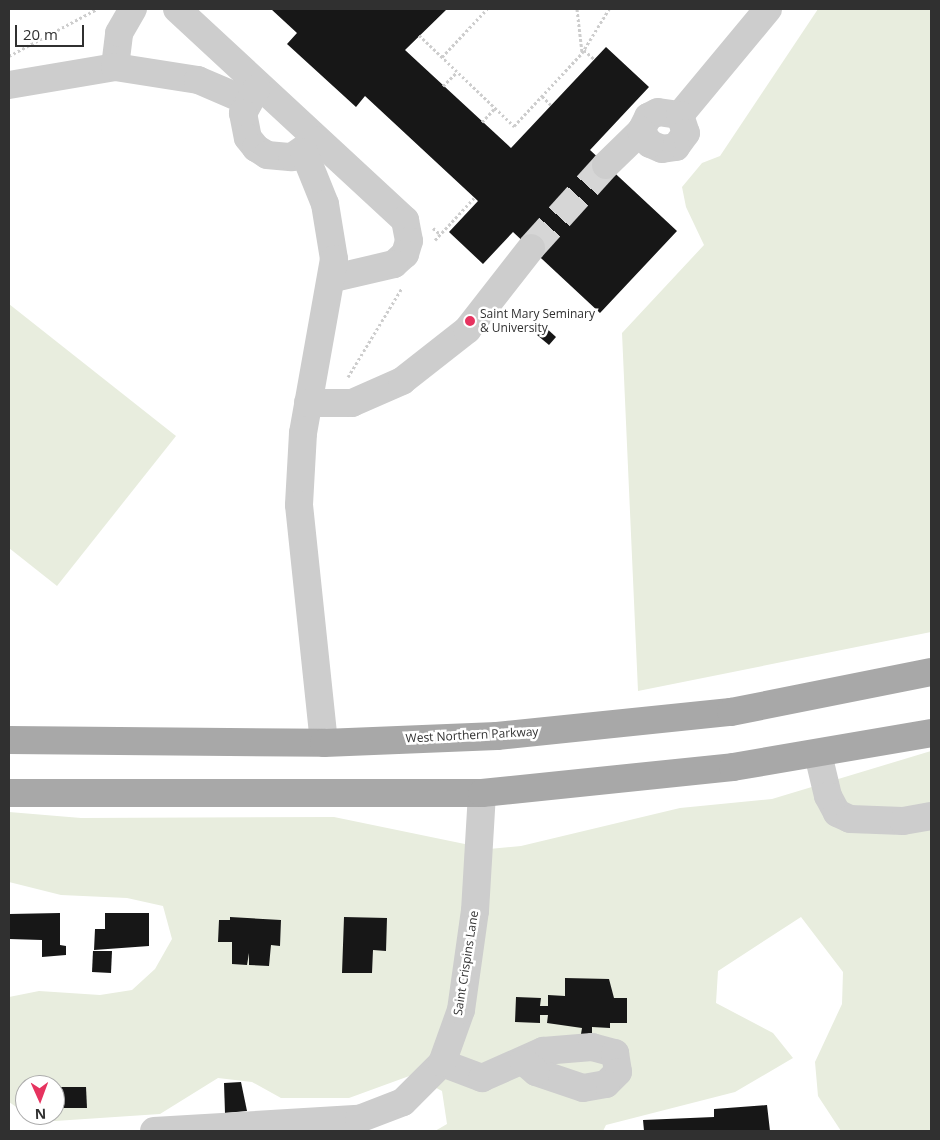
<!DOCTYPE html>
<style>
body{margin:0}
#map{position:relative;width:940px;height:1140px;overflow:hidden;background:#fff;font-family:"Open Sans",sans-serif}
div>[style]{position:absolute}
.green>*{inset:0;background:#e8edde}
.building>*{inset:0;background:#171717}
.minor-tunnel>*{height:28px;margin-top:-14px;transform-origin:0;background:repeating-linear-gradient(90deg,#d6d6d6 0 28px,transparent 0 42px)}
.path>*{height:3px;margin-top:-1.5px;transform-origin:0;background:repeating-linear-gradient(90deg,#cdcdcd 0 2.5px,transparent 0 5px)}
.minor>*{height:28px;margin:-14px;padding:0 14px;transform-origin:14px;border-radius:14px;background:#cdcdcd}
.major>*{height:28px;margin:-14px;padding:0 14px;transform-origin:14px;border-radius:14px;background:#a8a8a8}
.dots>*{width:14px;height:14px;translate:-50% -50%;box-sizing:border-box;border:2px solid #fff;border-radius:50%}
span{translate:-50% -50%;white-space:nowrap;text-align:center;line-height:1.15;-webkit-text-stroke:5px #fff;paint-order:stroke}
.poi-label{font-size:12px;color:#303030}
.left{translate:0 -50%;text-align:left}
.street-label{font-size:12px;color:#303030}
.frame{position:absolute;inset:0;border:10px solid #303030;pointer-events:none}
.north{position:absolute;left:15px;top:1075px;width:50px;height:50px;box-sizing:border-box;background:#fff;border:1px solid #acacac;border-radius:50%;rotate:178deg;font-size:14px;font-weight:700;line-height:20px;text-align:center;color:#303030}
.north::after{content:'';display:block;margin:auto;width:18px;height:22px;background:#e6335f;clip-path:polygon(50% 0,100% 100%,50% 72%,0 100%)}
.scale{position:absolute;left:15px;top:25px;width:69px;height:22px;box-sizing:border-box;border:2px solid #303030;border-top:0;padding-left:6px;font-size:15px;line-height:18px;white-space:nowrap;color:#303030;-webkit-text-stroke:4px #fff;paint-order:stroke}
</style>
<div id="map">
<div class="green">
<div style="clip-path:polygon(818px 9px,931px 9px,931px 632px,638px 691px,622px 333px,704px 245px,686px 207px,682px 187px,702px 163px,720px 156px)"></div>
<div style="clip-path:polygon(9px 304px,176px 436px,57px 586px,9px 548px)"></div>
<div style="clip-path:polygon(931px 751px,931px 1131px,841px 1131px,818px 1096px,815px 1062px,842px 1004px,843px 972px,801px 917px,718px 971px,716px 1003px,773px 1033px,793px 1058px,735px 1092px,606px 1125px,603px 1131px,435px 1131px,447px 1124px,442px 1091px,412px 1075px,349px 1098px,281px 1098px,252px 1082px,218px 1078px,160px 1114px,55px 1121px,31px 1115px,55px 1115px,55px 1085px,25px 1085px,25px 1113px,9px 1102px,9px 997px,39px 991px,100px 995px,132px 990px,155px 969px,172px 939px,163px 906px,127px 898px,61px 895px,9px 882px,9px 812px,81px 818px,334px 817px,489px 849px,521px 846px,680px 808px,772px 799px)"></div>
</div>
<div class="building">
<div style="clip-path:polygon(271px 9px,447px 9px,405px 50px,511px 148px,606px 47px,649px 87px,590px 150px,677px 231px,600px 313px,513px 232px,483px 264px,449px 232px,478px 201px,365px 96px,356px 107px,287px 44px,297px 33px)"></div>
<div style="clip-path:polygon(544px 326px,556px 337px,549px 345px,537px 335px)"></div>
<div style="clip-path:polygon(60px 913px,60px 945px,66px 946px,66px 955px,42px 957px,42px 940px,9px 939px,9px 914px)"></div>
<div style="clip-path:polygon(105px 913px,149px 913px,149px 946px,94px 950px,95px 929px,105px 929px)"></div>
<div style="clip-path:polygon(230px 917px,281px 920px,280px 946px,271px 945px,269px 966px,249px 965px,249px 953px,247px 965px,232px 964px,232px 942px,218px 942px,219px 920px,230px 920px)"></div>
<div style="clip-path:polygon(344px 917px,387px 918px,386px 951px,373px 950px,372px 973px,342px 973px)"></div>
<div style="clip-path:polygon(93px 951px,112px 951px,111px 973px,92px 972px)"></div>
<div style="clip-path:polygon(565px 978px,609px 979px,614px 998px,627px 998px,627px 1023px,610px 1023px,610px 1028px,592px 1027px,592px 1034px,581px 1034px,582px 1028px,547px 1023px,548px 1015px,540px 1015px,540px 1023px,515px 1022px,516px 997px,541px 998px,540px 1006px,548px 1006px,548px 995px,565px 996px)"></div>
<div style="clip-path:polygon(241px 1082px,247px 1111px,225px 1113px,224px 1083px)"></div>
<div style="clip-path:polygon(55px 1087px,86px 1087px,87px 1108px,55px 1108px)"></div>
<div style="clip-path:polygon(767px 1105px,770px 1131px,644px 1131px,643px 1120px,714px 1117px,714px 1109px)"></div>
</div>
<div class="minor-tunnel">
<div style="left:531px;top:248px;width:112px;rotate:-47.9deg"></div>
</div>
<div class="path">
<div style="left:577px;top:9px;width:43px;rotate:83.4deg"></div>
<div style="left:419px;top:35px;width:132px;rotate:43.8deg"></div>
<div style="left:514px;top:126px;width:100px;rotate:-47deg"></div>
<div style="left:582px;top:53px;width:52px;rotate:-58.5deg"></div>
<div style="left:584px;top:50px;width:13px;rotate:42deg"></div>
<div style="left:9px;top:56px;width:100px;rotate:-28.1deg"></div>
<div style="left:442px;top:57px;width:66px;rotate:-46.8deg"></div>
<div style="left:443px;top:86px;width:20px;rotate:-45deg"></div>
<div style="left:542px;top:96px;width:13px;rotate:45deg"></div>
<div style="left:482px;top:122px;width:19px;rotate:-47deg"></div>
<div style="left:433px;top:228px;width:9px;rotate:41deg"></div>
<div style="left:435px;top:240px;width:59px;rotate:-47.1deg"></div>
<div style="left:348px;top:377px;width:104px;rotate:-58.8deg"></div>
</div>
<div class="minor">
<div style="left:177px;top:9px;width:311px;rotate:42.8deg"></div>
<div style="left:405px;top:220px;width:21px;rotate:79deg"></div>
<div style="left:409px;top:241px;width:14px;rotate:107deg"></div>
<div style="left:405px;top:254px;width:15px;rotate:138deg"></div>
<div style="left:394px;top:264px;width:62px;rotate:166.9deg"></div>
<div style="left:115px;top:67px;width:34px;rotate:-83deg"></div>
<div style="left:119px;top:33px;width:28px;rotate:-60deg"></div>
<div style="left:9px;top:85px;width:108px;rotate:-9.6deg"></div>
<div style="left:115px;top:67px;width:84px;rotate:8.9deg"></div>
<div style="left:198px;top:80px;width:53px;rotate:23.2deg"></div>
<div style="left:257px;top:88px;width:29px;rotate:119deg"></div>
<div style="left:243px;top:113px;width:25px;rotate:79deg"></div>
<div style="left:248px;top:138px;width:13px;rotate:51deg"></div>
<div style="left:256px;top:148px;width:13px;rotate:32deg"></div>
<div style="left:267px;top:155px;width:25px;rotate:5deg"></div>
<div style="left:292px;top:157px;width:29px;rotate:-35deg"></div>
<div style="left:680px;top:115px;width:138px;rotate:-50.3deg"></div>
<div style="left:304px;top:152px;width:56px;rotate:68deg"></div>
<div style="left:325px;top:204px;width:56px;rotate:80.7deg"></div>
<div style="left:334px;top:259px;width:177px;rotate:100.1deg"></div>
<div style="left:303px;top:433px;width:72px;rotate:93.2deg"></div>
<div style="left:299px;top:505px;width:239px;rotate:84deg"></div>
<div style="left:606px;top:165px;width:49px;rotate:-44.2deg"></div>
<div style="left:641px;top:131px;width:16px;rotate:-63deg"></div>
<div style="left:648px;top:117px;width:11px;rotate:-27deg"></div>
<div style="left:658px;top:112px;width:22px;rotate:8deg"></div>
<div style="left:680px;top:115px;width:19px;rotate:72deg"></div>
<div style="left:686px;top:133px;width:17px;rotate:126deg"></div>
<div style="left:676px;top:147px;width:14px;rotate:172deg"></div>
<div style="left:662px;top:149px;width:13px;rotate:-157deg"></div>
<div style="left:650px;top:144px;width:16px;rotate:-125deg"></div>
<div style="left:308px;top:403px;width:44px"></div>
<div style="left:352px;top:403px;width:55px;rotate:-23.7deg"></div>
<div style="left:402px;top:381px;width:83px;rotate:-38.1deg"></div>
<div style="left:467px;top:330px;width:104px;rotate:-52deg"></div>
<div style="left:818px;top:754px;width:43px;rotate:76.6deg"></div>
<div style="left:828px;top:796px;width:19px;rotate:62deg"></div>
<div style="left:837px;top:813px;width:14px;rotate:25deg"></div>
<div style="left:850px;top:819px;width:53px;rotate:2.2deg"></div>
<div style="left:903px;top:821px;width:28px;rotate:-10deg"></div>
<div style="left:442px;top:1063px;width:43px;rotate:20.6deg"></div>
<div style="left:482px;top:1078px;width:67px;rotate:-23.9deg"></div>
<div style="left:543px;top:1051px;width:49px;rotate:-4.7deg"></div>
<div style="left:592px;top:1047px;width:24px;rotate:15deg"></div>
<div style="left:615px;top:1053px;width:19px;rotate:81deg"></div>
<div style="left:618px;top:1072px;width:17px;rotate:135deg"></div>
<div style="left:606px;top:1084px;width:23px;rotate:170deg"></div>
<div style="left:583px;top:1088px;width:50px;rotate:-161.2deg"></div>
<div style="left:536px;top:1072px;width:17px;rotate:-140deg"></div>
<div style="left:154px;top:1131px;width:205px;rotate:-3.4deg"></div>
<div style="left:359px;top:1119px;width:47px;rotate:-21.1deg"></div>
<div style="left:403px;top:1102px;width:55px;rotate:-45deg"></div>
<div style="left:442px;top:1063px;width:56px;rotate:-70.3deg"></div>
<div style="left:461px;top:1010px;width:100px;rotate:-82deg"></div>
<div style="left:475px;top:911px;width:118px;rotate:-86.6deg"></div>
</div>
<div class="major">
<div style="left:9px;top:740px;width:315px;rotate:0.5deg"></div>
<div style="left:324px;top:743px;width:173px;rotate:-2.3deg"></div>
<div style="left:497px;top:736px;width:235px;rotate:-5.9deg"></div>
<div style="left:731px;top:712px;width:204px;rotate:-11.3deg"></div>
<div style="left:9px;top:793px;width:473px"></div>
<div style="left:482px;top:793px;width:252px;rotate:-5.9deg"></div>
<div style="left:733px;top:767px;width:201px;rotate:-9.7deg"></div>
</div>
<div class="dots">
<div style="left:470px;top:321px;background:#e6335f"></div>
</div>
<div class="poi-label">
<span class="left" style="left:480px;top:321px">Saint Mary Seminary<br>&amp; University</span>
</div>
<div class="street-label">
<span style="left:472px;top:735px;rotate:-3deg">West Northern Parkway</span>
<span style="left:466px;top:963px;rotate:-81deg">Saint Crispins Lane</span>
</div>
<div class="frame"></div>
<div class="north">N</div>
<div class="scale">20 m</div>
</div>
